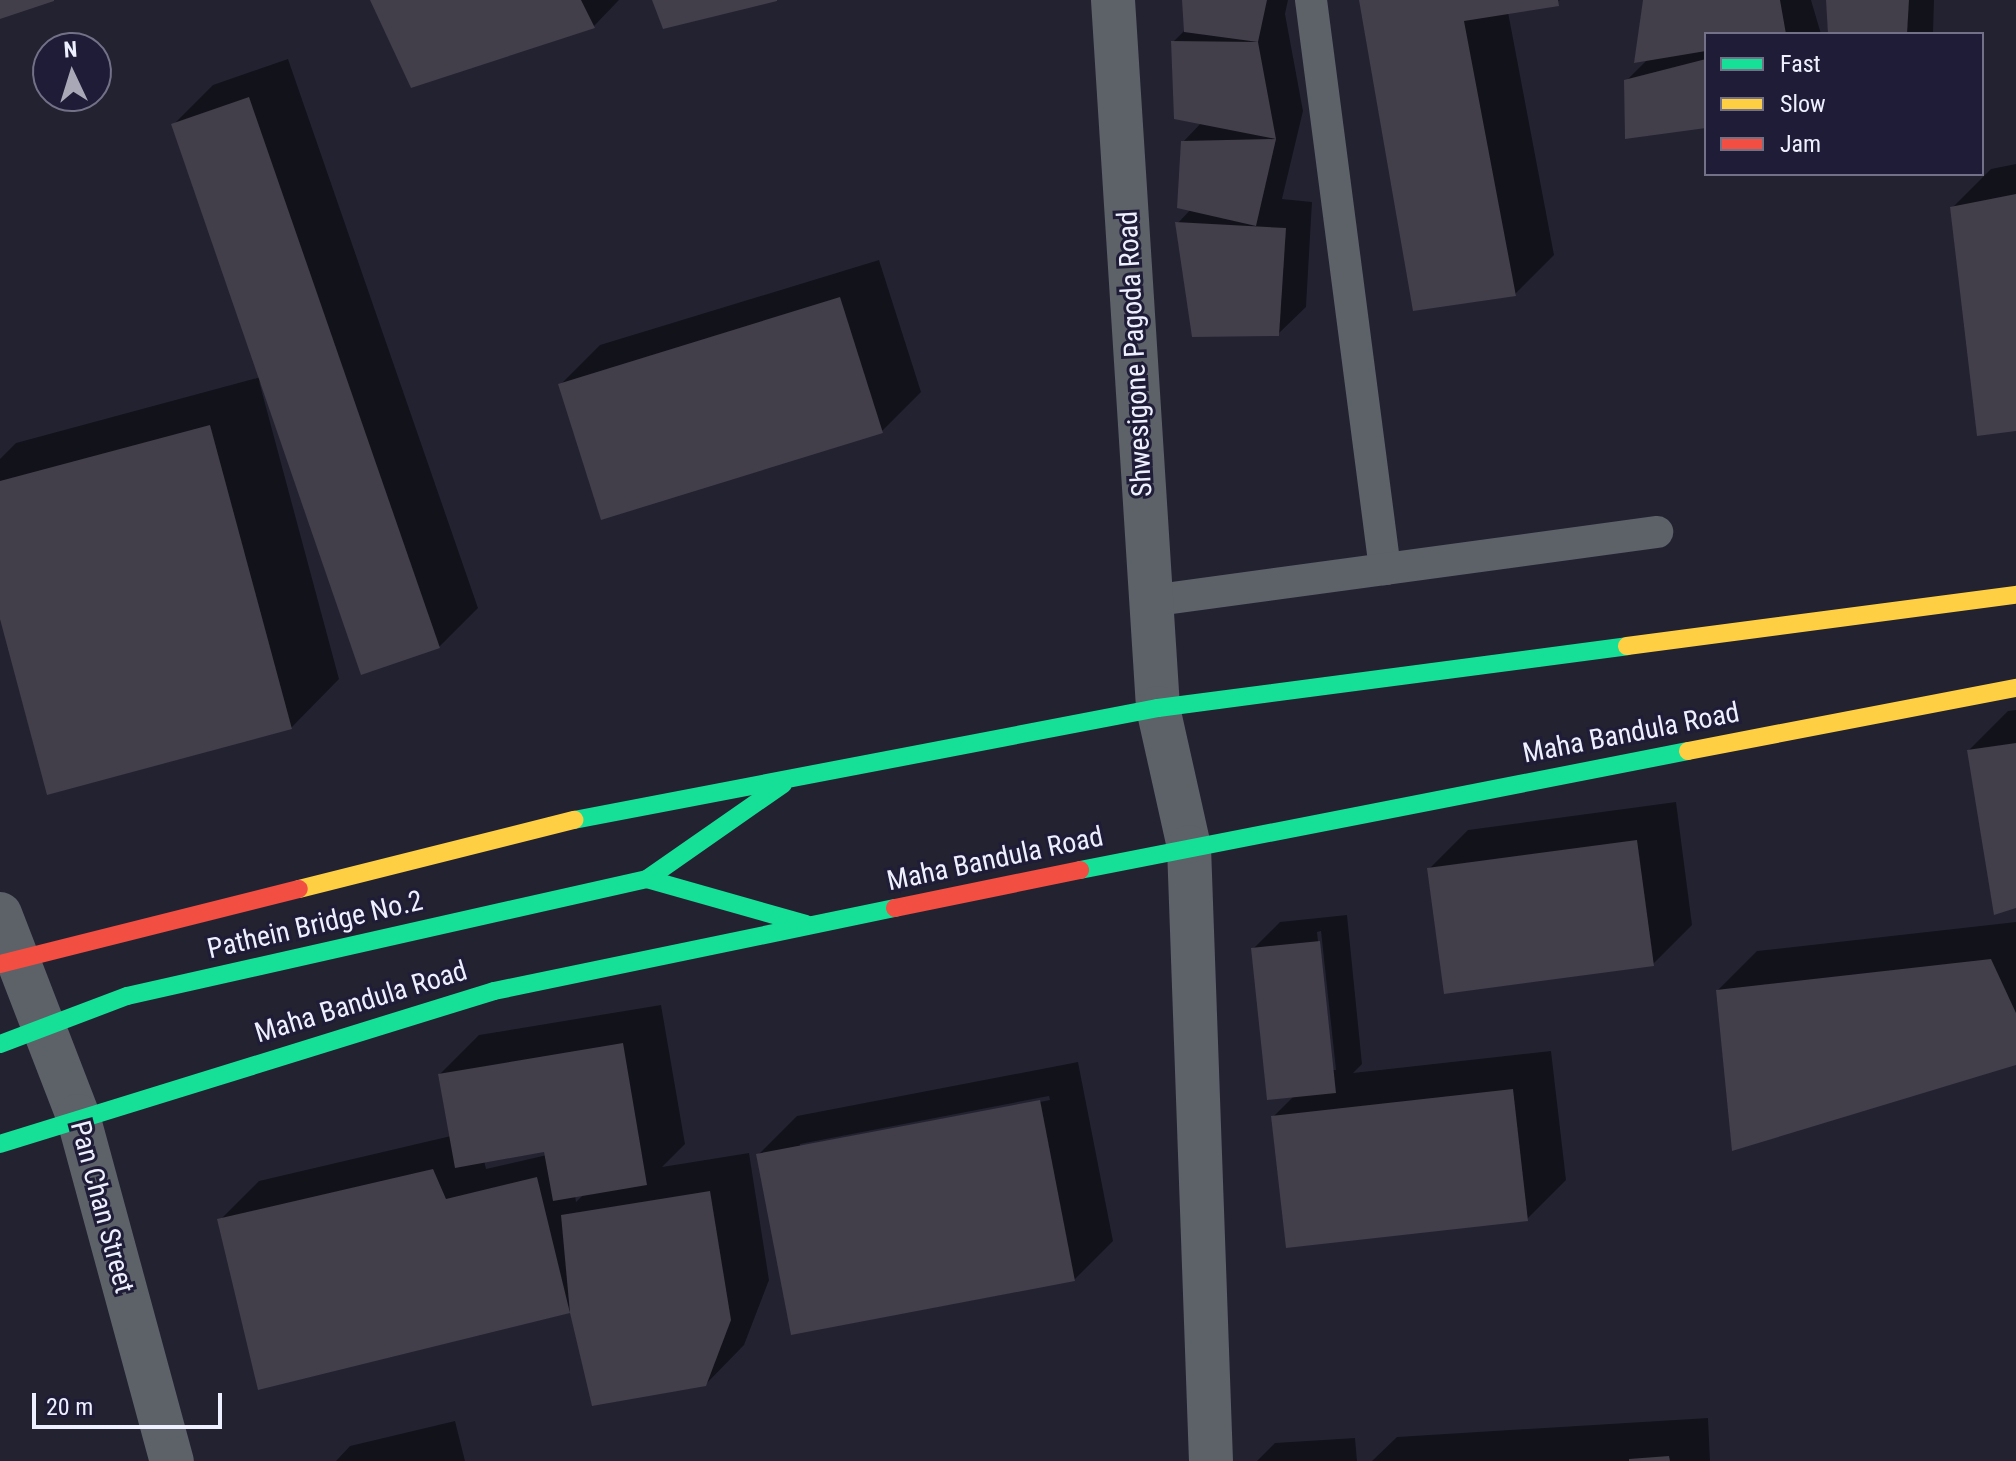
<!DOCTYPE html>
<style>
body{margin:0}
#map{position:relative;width:2016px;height:1461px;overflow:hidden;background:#232231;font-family:"Roboto Condensed",sans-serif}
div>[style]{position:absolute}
.shadow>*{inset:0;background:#0007}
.building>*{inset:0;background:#423e4a}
.lane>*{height:32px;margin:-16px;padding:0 16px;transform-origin:16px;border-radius:16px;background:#5d6168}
.street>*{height:44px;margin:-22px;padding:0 22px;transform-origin:22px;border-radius:22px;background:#5d6168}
.fast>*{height:18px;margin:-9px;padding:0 9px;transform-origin:9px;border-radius:9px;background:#16e098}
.slow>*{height:18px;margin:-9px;padding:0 9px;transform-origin:9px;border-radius:9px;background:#ffcf43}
.jam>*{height:18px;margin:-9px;padding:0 9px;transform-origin:9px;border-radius:9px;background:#f24e42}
.fast-bridge>*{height:18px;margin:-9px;padding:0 9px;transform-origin:9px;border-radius:9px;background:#16e098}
span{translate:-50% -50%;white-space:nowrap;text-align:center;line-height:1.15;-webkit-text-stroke:6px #1e1c37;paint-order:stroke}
.street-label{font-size:28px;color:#eff0ff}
.legend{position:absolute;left:1704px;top:32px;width:280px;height:144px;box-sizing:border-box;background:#1e1c37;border:2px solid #727187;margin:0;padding:10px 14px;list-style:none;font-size:24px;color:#eff0ff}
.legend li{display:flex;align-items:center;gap:16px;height:40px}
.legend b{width:40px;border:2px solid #727187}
.north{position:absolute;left:32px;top:32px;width:80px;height:80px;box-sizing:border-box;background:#1e1c37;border:2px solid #727187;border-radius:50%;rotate:356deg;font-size:22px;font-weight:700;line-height:32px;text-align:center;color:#eff0ff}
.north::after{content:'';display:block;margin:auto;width:28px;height:36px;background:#a8a8b7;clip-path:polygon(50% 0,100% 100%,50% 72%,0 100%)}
.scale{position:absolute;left:32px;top:1393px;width:190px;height:36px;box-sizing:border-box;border:4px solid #eff0ff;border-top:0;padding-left:10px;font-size:24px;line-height:28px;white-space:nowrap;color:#eff0ff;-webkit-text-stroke:6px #1e1c37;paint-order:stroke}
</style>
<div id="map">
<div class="shadow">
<div style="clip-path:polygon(373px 0,619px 0,594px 26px)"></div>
<div style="clip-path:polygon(1184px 0,1288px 0,1285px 14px,1303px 111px,1282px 199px,1312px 202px,1306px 307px,1278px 334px,1178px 223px,1191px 209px,1183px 142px,1202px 122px,1173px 42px,1186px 29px)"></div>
<div style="clip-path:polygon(1361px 0,1561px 0,1508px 12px,1554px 255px,1515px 294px)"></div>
<div style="clip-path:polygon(1645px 0,1811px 0,1821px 34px,1706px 34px,1706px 126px,1626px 81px,1649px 58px)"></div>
<div style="clip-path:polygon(1828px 0,1934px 0,1933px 34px,1830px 34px)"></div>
<div style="clip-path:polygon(288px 59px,478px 608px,439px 647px,259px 381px,339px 679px,291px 728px,0 612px,0 459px,16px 443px,261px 377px,174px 124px,213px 85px)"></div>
<div style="clip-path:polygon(2016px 164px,2016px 429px,1952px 208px,1991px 169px)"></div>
<div style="clip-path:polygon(879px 260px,921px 392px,882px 431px,561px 384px,600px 345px)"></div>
<div style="clip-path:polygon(2016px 710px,2016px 906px,1969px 750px,2008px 711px)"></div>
<div style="clip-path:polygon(1676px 802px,1692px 925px,1653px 964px,1429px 869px,1468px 830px)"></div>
<div style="clip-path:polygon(evenodd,1347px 915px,1362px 1064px,1353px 1073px,1551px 1051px,1566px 1180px,1527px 1219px,1274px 1116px,1295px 1095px,1253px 949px,1280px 922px,1347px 915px,1321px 931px,1336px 1070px,1332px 1070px,1317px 932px,1321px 931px)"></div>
<div style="clip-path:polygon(2016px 922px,2016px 1063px,1718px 990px,1757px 951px)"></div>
<div style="clip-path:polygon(evenodd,661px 1005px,685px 1144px,662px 1167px,749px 1153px,769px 1280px,744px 1345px,705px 1385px,571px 1310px,478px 1333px,220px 1220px,259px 1181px,451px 1136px,440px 1074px,479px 1035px,661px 1005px,546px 1150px,547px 1155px,486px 1169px,484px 1160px,546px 1150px,661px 1005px,585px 1193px,576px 1202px,575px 1195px,585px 1193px)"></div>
<div style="clip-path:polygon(evenodd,1078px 1062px,1113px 1241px,1074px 1280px,758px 1155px,797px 1116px,1078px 1062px,1049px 1096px,1050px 1100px,800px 1148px,800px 1144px,1049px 1096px)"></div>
<div style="clip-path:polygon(1708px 1418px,1710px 1461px,1372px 1461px,1397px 1437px)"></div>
<div style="clip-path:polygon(455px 1421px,465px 1461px,336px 1461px,350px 1446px)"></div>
<div style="clip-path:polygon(1355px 1438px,1357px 1461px,1257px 1461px,1275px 1443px)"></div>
</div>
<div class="building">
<div style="clip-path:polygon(0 0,54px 0,54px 1px,0 19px)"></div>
<div style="clip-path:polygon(370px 0,581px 0,595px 28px,411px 88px)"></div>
<div style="clip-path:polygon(652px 0,777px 0,777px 1px,663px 29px)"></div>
<div style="clip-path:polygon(1182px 0,1267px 0,1258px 42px,1276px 139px,1174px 119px,1171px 41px,1258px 42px,1184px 32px)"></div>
<div style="clip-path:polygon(1359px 0,1558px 0,1559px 6px,1464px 21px,1516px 296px,1413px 311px)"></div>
<div style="clip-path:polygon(1643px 0,1780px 0,1786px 34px,1706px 34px,1706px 51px,1634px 63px)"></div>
<div style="clip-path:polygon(1826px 0,1909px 0,1907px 34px,1828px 34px)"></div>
<div style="clip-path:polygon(1706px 59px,1706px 128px,1625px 139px,1624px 80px)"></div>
<div style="clip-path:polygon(249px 97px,440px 648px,361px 675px,171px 124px)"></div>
<div style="clip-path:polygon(1276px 139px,1256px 226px,1177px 208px,1181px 141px)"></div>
<div style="clip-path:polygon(2016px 194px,2016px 431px,1977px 436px,1950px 207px)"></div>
<div style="clip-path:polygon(1175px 222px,1286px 228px,1279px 336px,1192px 337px)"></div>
<div style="clip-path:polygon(840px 297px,883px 433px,601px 520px,558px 384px)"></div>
<div style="clip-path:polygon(210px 425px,292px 729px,47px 795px,0 619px,0 481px)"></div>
<div style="clip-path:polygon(2016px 743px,2016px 908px,1994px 915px,1967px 750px)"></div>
<div style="clip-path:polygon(1637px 840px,1654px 966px,1444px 994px,1427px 868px)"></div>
<div style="clip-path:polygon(1320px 941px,1336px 1093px,1267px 1100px,1251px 948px)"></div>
<div style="clip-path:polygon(1991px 959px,2016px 1013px,2016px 1065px,1732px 1151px,1716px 990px)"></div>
<div style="clip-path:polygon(623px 1043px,647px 1185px,553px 1201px,544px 1152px,455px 1168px,438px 1074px)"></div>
<div style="clip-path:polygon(1513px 1089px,1528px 1221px,1286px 1248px,1271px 1116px)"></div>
<div style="clip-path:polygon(1040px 1100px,1075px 1281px,791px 1335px,756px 1154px)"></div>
<div style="clip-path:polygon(433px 1169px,446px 1199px,537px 1177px,570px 1313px,258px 1390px,217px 1219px)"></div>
<div style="clip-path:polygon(710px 1191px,731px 1320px,706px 1386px,592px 1406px,570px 1313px,561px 1215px)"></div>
<div style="clip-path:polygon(1669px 1456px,1670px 1461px,1629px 1461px,1629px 1459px)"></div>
</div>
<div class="lane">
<div style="left:1311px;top:0;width:574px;rotate:82.59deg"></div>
<div style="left:1150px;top:601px;width:512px;rotate:-7.75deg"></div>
</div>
<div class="street">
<div style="left:1113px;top:0;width:709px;rotate:86.36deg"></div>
<div style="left:1158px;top:708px;width:142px;rotate:77.4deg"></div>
<div style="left:1189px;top:847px;width:614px;rotate:87.95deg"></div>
<div style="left:0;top:914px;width:217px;rotate:68.9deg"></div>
<div style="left:78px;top:1116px;width:358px;rotate:74.8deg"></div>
</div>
<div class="fast">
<div style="left:574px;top:820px;width:595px;rotate:-10.86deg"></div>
<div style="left:1158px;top:708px;width:473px;rotate:-7.5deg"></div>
<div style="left:1080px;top:870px;width:620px;rotate:-11.07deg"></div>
<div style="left:647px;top:879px;width:166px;rotate:-34.9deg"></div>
<div style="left:647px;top:879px;width:165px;rotate:15.8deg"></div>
<div style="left:0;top:1144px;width:517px;rotate:-17.21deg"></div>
<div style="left:494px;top:991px;width:409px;rotate:-11.7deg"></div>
</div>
<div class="slow">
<div style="left:1627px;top:646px;width:392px;rotate:-7.5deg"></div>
<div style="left:1688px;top:751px;width:334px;rotate:-10.9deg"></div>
<div style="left:299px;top:889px;width:284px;rotate:-14.1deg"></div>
</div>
<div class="jam">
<div style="left:895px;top:908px;width:189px;rotate:-11.6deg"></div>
<div style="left:0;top:964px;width:308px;rotate:-14.1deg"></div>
</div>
<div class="fast-bridge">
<div style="left:0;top:1044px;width:136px;rotate:-20.7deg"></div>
<div style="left:127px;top:996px;width:533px;rotate:-12.68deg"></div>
</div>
<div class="street-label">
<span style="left:1135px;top:354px;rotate:-93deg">Shwesigone Pagoda Road</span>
<span style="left:1631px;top:733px;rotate:-11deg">Maha Bandula Road</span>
<span style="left:995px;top:859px;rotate:-12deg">Maha Bandula Road</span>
<span style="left:315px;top:925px;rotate:-13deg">Pathein Bridge No.2</span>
<span style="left:361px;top:1002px;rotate:-17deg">Maha Bandula Road</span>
<span style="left:102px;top:1207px;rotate:75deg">Pan Chan Street</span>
</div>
<ul class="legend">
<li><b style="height:10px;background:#16e098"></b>Fast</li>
<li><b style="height:10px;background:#ffcf43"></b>Slow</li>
<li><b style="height:10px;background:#f24e42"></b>Jam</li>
</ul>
<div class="north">N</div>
<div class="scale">20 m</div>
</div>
